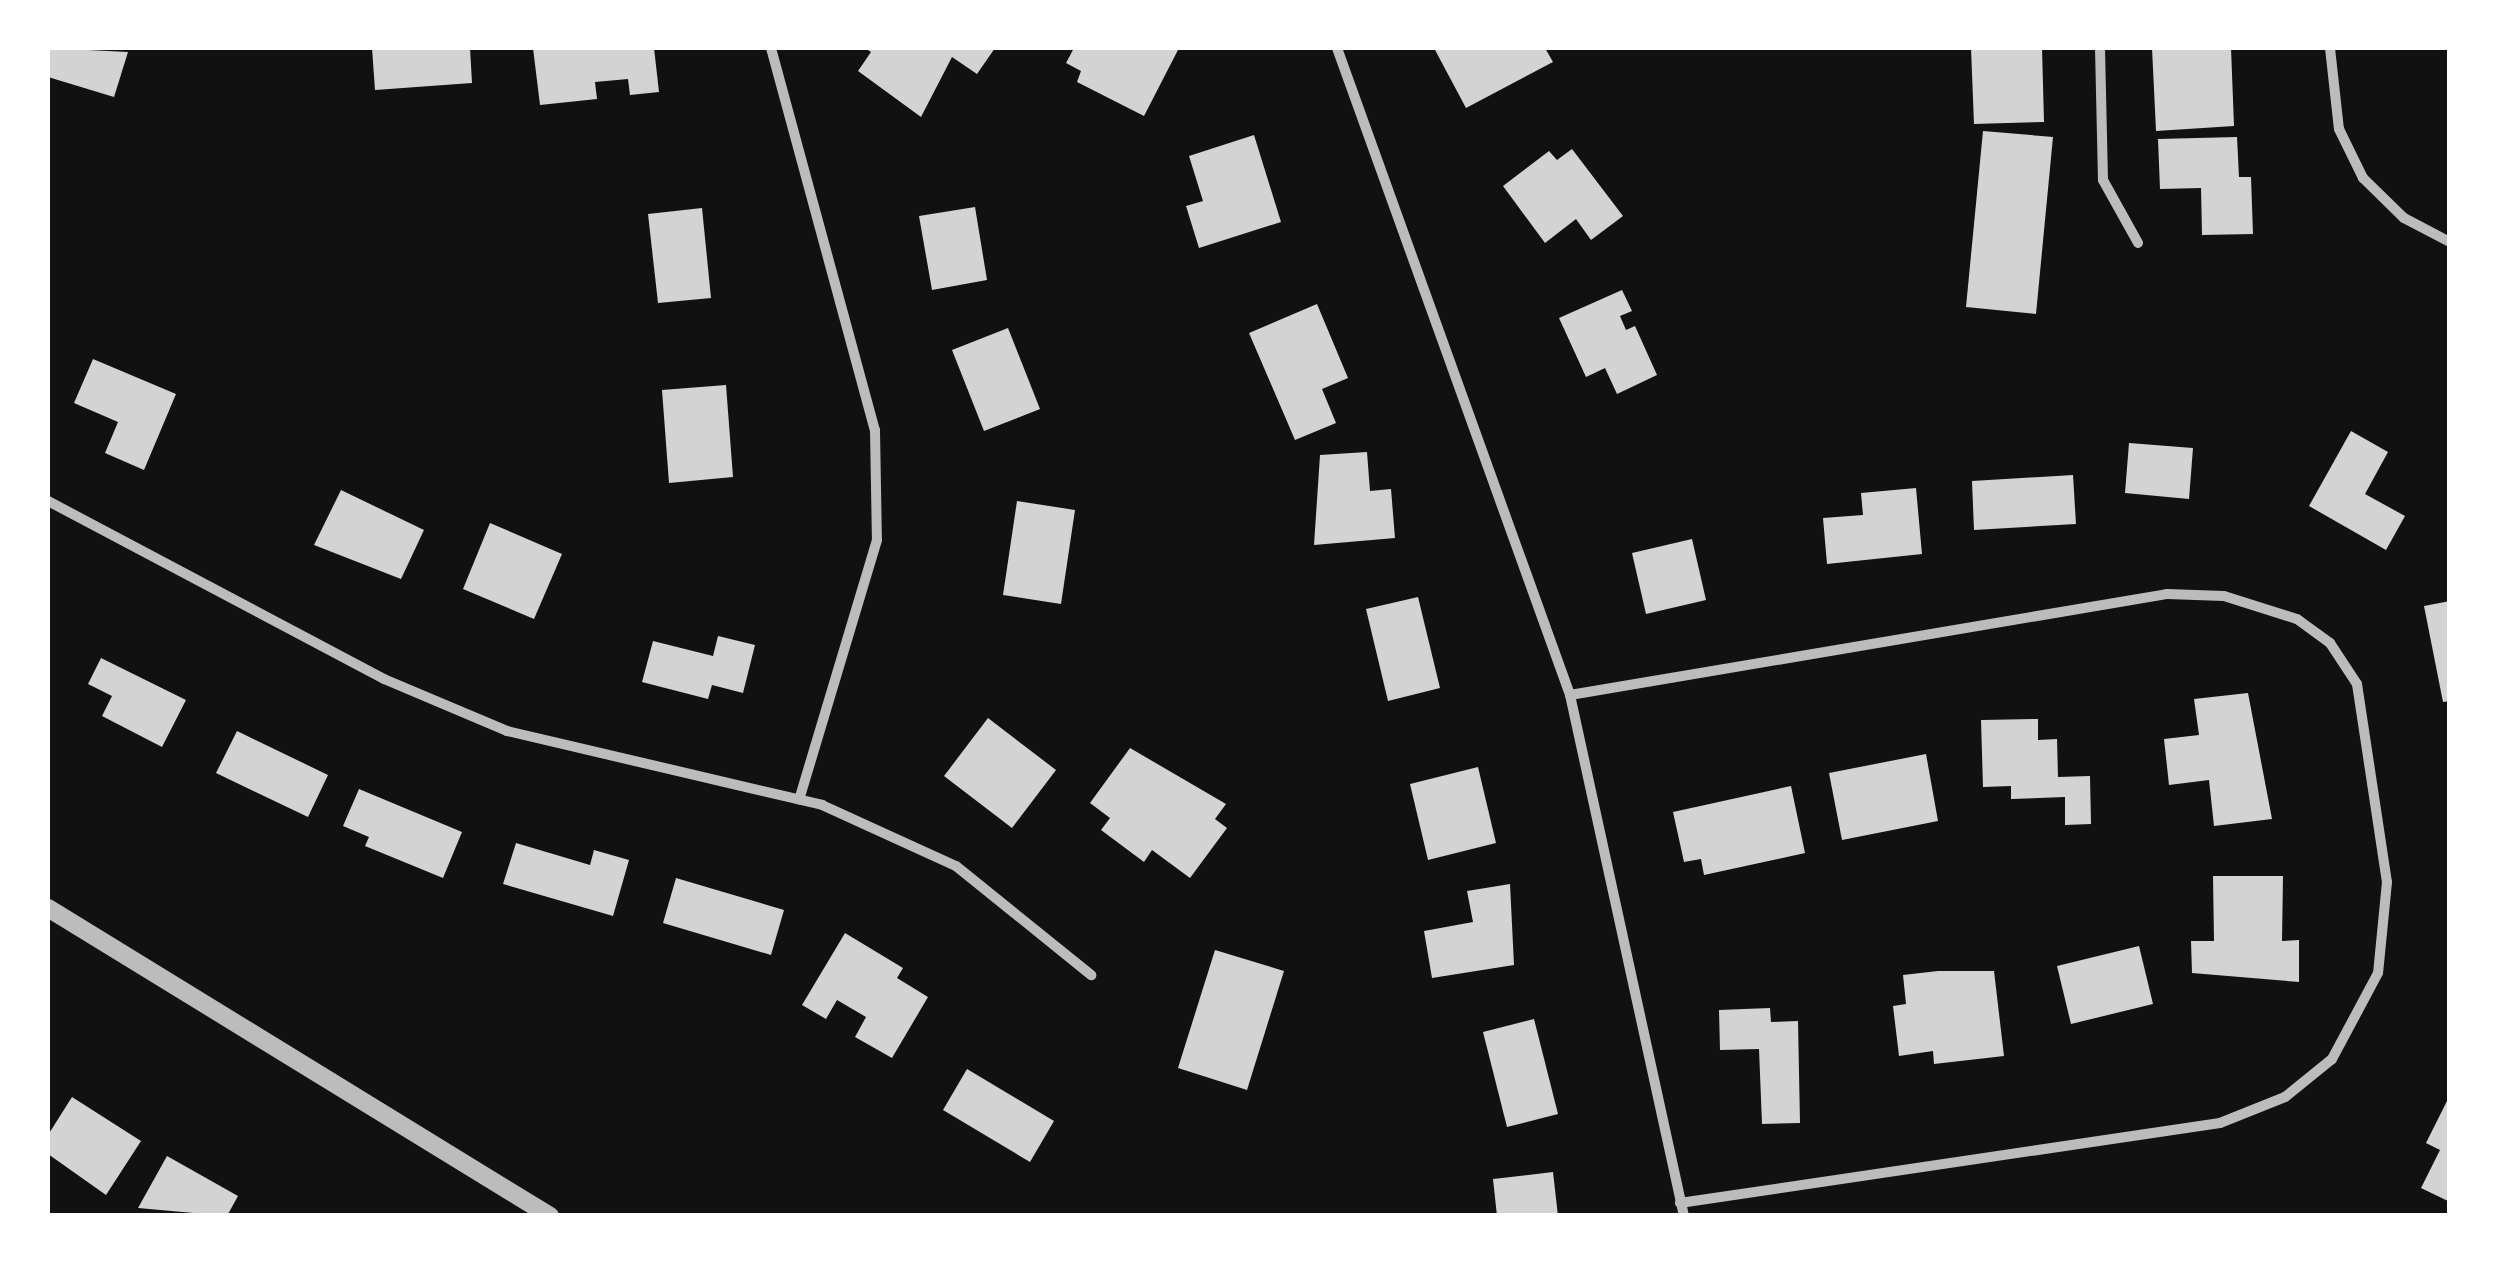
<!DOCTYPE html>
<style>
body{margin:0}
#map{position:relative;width:2497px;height:1263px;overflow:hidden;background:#111;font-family:Karla,sans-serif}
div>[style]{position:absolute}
.building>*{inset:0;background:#d3d3d3}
.minor>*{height:10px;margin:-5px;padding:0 5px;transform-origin:5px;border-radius:5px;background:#bcbcbc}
.tertiary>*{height:18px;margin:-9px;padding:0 9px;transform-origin:9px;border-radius:9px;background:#bcbcbc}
span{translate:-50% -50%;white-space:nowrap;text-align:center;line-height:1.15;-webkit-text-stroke:8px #fff;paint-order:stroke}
.frame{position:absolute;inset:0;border:50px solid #fff;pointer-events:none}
</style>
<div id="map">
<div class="building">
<div style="clip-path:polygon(48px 48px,128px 52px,114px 97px,48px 77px)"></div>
<div style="clip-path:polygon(372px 48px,470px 48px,472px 83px,375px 90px)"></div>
<div style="clip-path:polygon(533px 48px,654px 48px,659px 92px,630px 95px,628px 79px,595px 82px,597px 99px,540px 105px)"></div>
<div style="clip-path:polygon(865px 48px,995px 48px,977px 74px,952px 57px,921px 117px,858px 71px,871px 52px)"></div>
<div style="clip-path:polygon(1074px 48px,1179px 48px,1144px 116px,1077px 82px,1081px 71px,1066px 63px)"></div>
<div style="clip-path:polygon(1434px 48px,1545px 48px,1553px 62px,1466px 108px)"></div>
<div style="clip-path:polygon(1971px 48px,2042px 48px,2044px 122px,1974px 124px)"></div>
<div style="clip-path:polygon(2152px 48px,2231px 48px,2234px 126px,2156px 131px)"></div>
<div style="clip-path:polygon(1983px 131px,2053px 137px,2036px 314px,1966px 307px)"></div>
<div style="clip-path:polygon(1254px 135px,1281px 222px,1199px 248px,1186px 206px,1203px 201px,1189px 156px)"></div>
<div style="clip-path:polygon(2237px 137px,2239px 177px,2251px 177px,2253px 234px,2202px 235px,2201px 188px,2160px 189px,2158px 139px)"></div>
<div style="clip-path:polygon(1572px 149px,1623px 216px,1591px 240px,1576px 219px,1545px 243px,1503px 186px,1549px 151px,1557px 160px)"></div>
<div style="clip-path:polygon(975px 207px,987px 280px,932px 290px,919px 216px)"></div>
<div style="clip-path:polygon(702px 208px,711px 298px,658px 303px,648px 214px)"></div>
<div style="clip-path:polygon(1622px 290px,1632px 311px,1620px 316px,1626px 330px,1635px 326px,1657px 375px,1617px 394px,1605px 368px,1586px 377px,1559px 318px)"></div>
<div style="clip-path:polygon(1317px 304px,1348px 378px,1322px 389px,1336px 423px,1295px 440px,1249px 333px)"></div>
<div style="clip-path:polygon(1008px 328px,1040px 409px,984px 431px,952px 350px)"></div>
<div style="clip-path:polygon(93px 359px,176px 394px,144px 470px,105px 453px,118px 422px,74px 403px)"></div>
<div style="clip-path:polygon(726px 385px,733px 477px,669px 483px,662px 390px)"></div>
<div style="clip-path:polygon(2351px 431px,2388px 452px,2365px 494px,2405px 516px,2386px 550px,2309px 506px)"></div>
<div style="clip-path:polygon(2129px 443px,2193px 448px,2189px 499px,2125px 493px)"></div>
<div style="clip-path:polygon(1367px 452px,1370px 491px,1391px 489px,1395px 538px,1314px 545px,1320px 455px)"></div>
<div style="clip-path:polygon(2073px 475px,2076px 524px,1974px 530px,1972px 481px)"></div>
<div style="clip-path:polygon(1916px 488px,1922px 554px,1827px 564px,1823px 518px,1863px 515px,1861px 493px)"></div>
<div style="clip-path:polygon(341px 490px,424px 530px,401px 579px,314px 545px)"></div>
<div style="clip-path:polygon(1017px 501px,1075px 510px,1061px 604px,1003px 595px)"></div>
<div style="clip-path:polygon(490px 523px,562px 554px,534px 619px,463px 589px)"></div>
<div style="clip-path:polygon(1692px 539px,1706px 600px,1646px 614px,1632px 553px)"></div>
<div style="clip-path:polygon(1418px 597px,1440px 688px,1388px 701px,1366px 609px)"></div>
<div style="clip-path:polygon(2450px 601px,2450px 701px,2443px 702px,2424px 606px)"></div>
<div style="clip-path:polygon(718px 636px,755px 645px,743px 693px,712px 685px,708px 699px,642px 682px,653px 641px,713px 656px)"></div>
<div style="clip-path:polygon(101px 658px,186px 700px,162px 747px,102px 716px,112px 696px,88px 684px)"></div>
<div style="clip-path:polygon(2248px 693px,2272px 819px,2214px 826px,2209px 780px,2169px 785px,2164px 739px,2199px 735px,2194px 699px)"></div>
<div style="clip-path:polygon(988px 718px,1056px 770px,1012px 828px,944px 776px)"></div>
<div style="clip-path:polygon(2038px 719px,2038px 740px,2057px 739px,2058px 777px,2090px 776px,2091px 824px,2065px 825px,2065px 797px,2011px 799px,2011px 786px,1983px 787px,1981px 720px)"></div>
<div style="clip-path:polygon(237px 731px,328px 775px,308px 817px,216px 773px)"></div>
<div style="clip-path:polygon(1130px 748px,1226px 804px,1215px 819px,1227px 828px,1190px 878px,1152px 850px,1144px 862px,1101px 830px,1110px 818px,1090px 803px)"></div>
<div style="clip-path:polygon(1926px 754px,1938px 821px,1842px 840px,1829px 773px)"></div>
<div style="clip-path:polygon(1478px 767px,1496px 843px,1428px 860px,1410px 784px)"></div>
<div style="clip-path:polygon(1791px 786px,1805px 853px,1704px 875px,1701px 859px,1684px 862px,1673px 812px)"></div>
<div style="clip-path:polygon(359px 789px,462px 832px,443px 878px,365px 846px,369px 837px,343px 826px)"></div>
<div style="clip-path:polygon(516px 843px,590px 865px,594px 850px,629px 860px,613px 916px,503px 884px)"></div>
<div style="clip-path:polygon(2213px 876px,2283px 876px,2282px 941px,2299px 940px,2299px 982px,2192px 973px,2191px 941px,2214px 941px)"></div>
<div style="clip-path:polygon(676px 878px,784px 910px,771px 955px,663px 923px)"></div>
<div style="clip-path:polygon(1510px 884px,1514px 965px,1432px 978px,1424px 931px,1473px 922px,1467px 891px)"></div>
<div style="clip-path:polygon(845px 933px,903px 968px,897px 978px,928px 997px,892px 1058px,855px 1037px,866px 1017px,837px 1000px,826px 1019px,802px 1005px)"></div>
<div style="clip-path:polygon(2139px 946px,2153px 1004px,2071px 1024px,2057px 966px)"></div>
<div style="clip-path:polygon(1215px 950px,1284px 971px,1247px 1090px,1178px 1068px)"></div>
<div style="clip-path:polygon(1938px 971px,1994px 971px,2004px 1056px,1934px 1064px,1933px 1051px,1899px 1056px,1893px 1006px,1906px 1004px,1903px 975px)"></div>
<div style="clip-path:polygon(1770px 1008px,1771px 1022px,1798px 1021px,1800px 1123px,1762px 1124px,1759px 1049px,1720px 1050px,1719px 1010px)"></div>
<div style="clip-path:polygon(1534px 1019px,1558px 1114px,1507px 1127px,1483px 1032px)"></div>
<div style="clip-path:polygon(967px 1069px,1054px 1121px,1030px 1162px,943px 1110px)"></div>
<div style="clip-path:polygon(2450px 1095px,2450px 1202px,2421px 1188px,2440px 1150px,2426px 1143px)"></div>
<div style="clip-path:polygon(72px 1097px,141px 1141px,106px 1195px,48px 1154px,48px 1135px)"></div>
<div style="clip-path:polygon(167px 1156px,238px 1196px,227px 1216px,138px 1208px)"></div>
<div style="clip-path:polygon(1553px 1172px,1558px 1216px,1497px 1216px,1493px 1179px)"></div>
</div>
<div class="minor">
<div style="left:771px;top:48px;width:396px;rotate:74.8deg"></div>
<div style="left:875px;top:430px;width:110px;rotate:89deg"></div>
<div style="left:877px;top:540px;width:271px;rotate:106.7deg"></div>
<div style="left:1337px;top:48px;width:688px;rotate:70.19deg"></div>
<div style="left:1570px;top:695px;width:533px;rotate:77.66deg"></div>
<div style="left:2100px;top:48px;width:132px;rotate:88.7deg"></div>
<div style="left:2103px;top:180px;width:72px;rotate:60.9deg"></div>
<div style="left:2330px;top:48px;width:81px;rotate:83.7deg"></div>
<div style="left:2339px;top:129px;width:55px;rotate:63.9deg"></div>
<div style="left:2363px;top:178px;width:57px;rotate:44.3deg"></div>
<div style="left:2404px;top:218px;width:52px;rotate:27.6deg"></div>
<div style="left:48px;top:501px;width:380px;rotate:27.9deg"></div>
<div style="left:384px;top:679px;width:134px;rotate:22.9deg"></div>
<div style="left:507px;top:731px;width:324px;rotate:13.2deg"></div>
<div style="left:822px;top:805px;width:147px;rotate:24.5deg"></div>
<div style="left:956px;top:866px;width:174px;rotate:38.9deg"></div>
<div style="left:1570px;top:695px;width:605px;rotate:-9.6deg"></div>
<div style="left:2167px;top:594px;width:57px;rotate:2deg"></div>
<div style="left:2224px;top:596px;width:77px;rotate:17.5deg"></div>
<div style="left:2297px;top:619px;width:41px;rotate:36deg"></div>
<div style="left:2330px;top:643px;width:49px;rotate:56.6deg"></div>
<div style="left:2357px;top:684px;width:200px;rotate:81.4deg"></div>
<div style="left:2387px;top:882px;width:91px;rotate:95.6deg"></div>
<div style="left:2378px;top:973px;width:98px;rotate:118.1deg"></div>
<div style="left:2332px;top:1059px;width:60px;rotate:141deg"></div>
<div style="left:2285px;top:1097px;width:70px;rotate:158.2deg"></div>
<div style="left:2220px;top:1123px;width:546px;rotate:171.57deg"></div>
</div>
<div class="tertiary">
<div style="left:48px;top:908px;width:589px;rotate:31.53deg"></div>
</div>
<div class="frame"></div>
</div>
